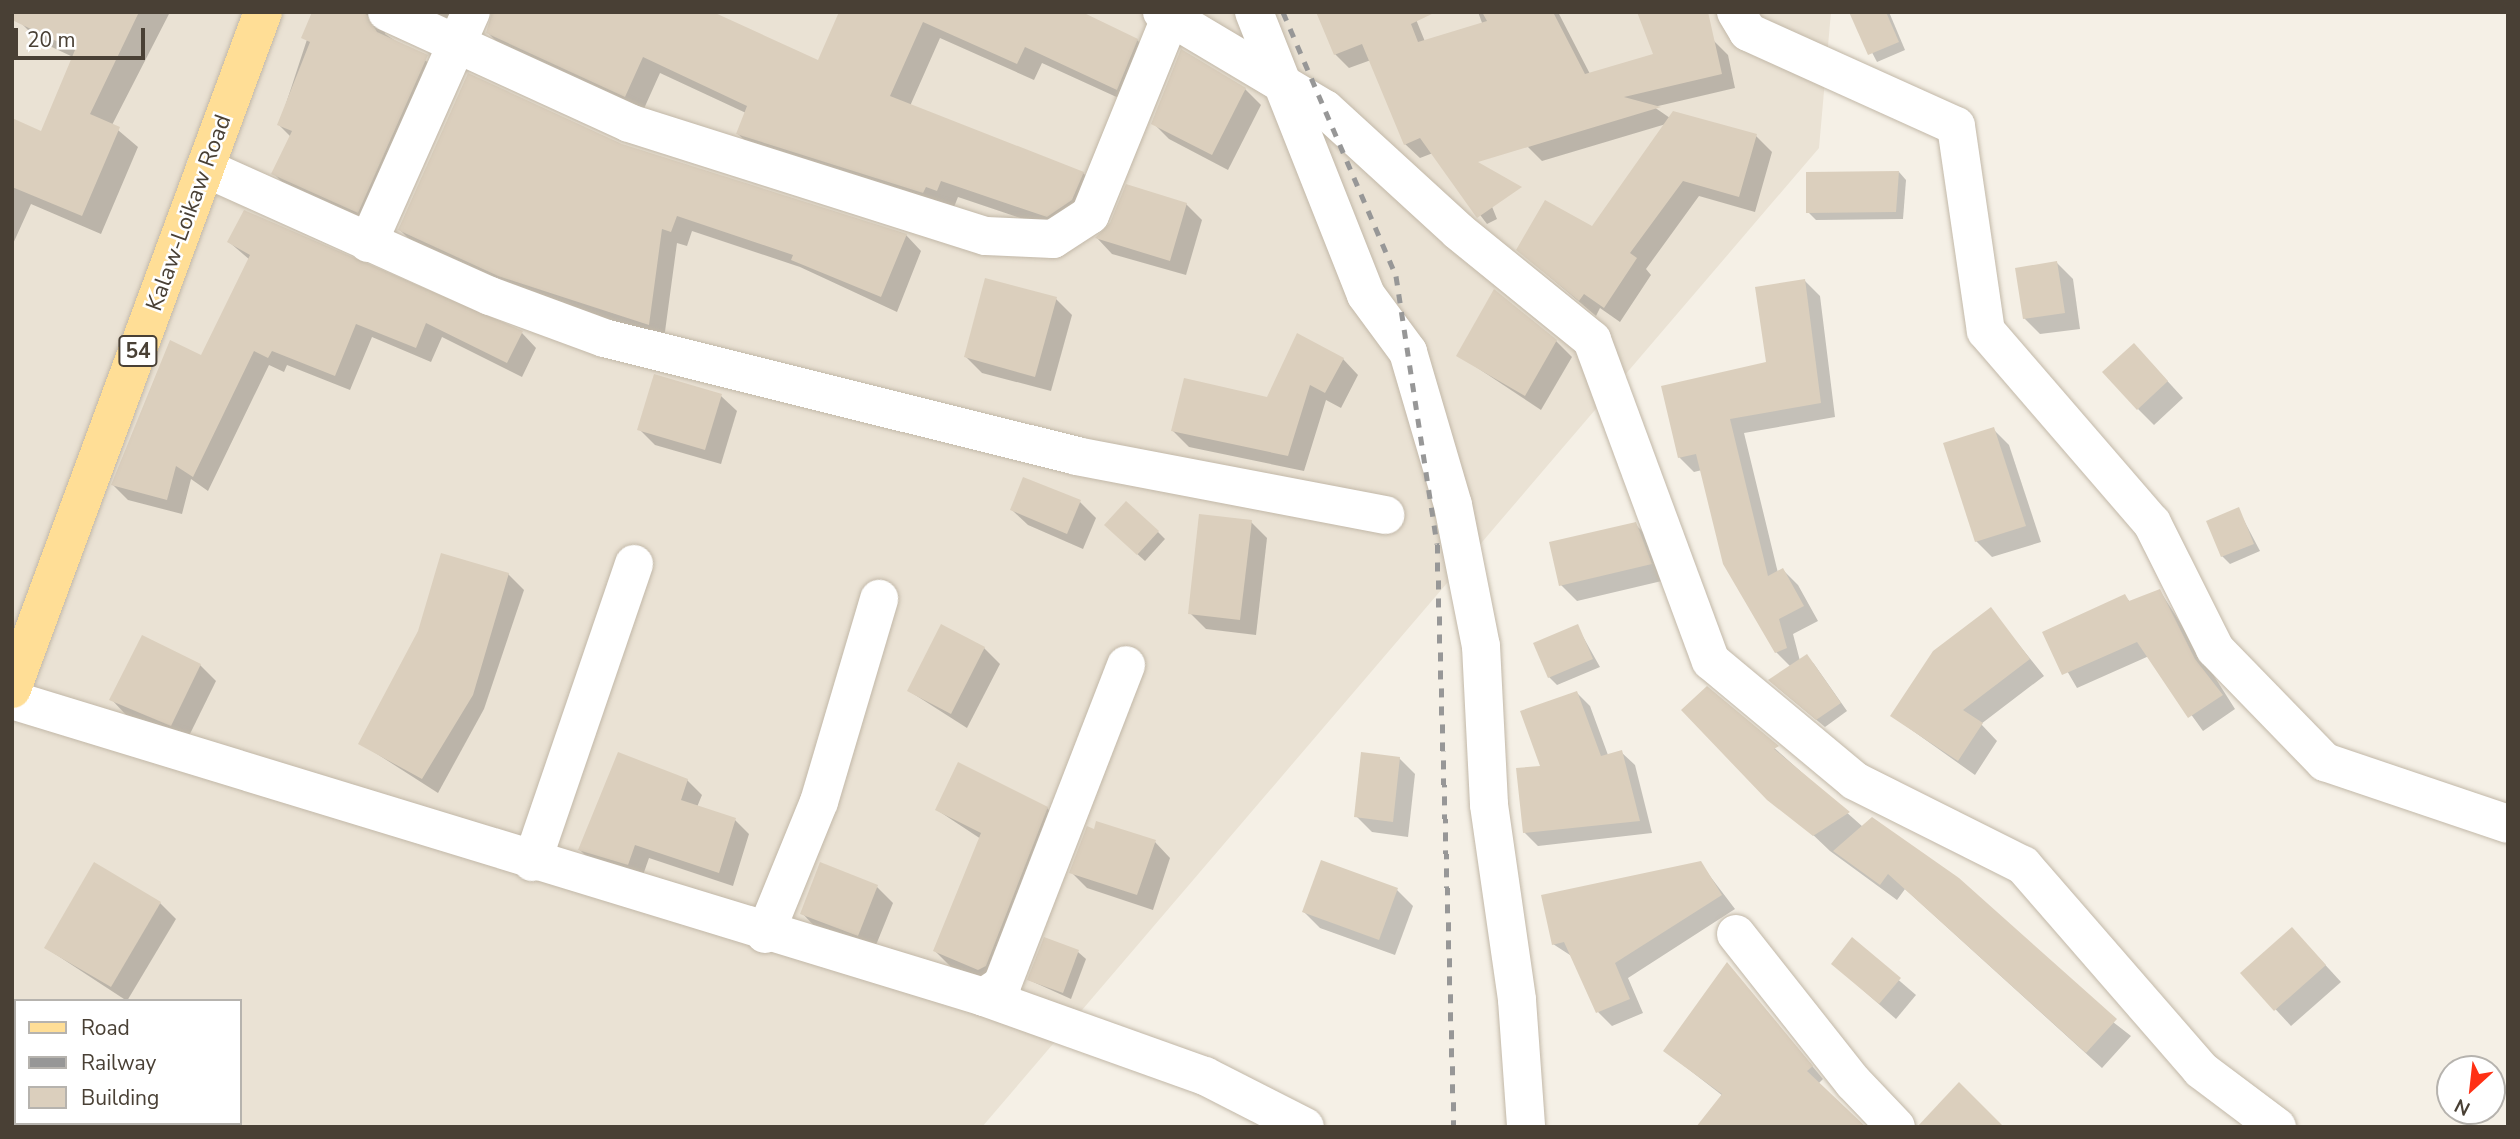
<!DOCTYPE html>
<style>
body{margin:0}
#map{position:relative;width:2520px;height:1139px;overflow:hidden;background:#f5f0e6;font-family:"Nunito Sans",sans-serif}
div>[style]{position:absolute}
.residential>*{inset:0;background:#eae2d4}
.shadow>*{inset:0;background:#0003}
.building>*{inset:0;background:#dbcfbd}
.roads{filter:drop-shadow(0 0 2px #c2b8a8) drop-shadow(0 0 2px #c2b8a8)}
.minor>*{height:38px;margin:-19px;padding:0 19px;transform-origin:19px;border-radius:19px;background:#fff}
.primary>*{height:38px;margin:-19px;padding:0 19px;transform-origin:19px;border-radius:19px;background:#ffde96}
.rail>*{height:5px;margin-top:-2.5px;transform-origin:0;background:repeating-linear-gradient(90deg,#979797 0 9px,transparent 0 18px)}
span{translate:-50% -50%;white-space:nowrap;text-align:center;line-height:1.15;-webkit-text-stroke:5px #fff;paint-order:stroke}
.shield-label span{padding:2px 5px;background:#fff;border:2px solid;border-radius:5px;-webkit-text-stroke-width:0}
.shield-label{font-size:21px;color:#494035;font-weight:700}
.street-label{font-size:23px;color:#494035}
.frame{position:absolute;inset:0;border:14px solid #494035;pointer-events:none}
.legend{position:absolute;left:14px;top:999px;width:228px;height:126px;box-sizing:border-box;background:#fff;border:2px solid #b6b3ae;margin:0;padding:9px 12px;list-style:none;font-size:21px;color:#494035}
.legend li{display:flex;align-items:center;gap:14px;height:35px}
.legend b{width:35px;border:2px solid #b6b3ae}
.north{position:absolute;left:2436px;top:1055px;width:70px;height:70px;box-sizing:border-box;background:#fff;border:2px solid #b6b3ae;border-radius:50%;rotate:207deg;font-size:19px;font-weight:700;line-height:28px;text-align:center;color:#494035}
.north::after{content:'';display:block;margin:auto;width:24px;height:32px;background:#ff3014;clip-path:polygon(50% 0,100% 100%,50% 72%,0 100%)}
.scale{position:absolute;left:14px;top:28px;width:131px;height:32px;box-sizing:border-box;border:4px solid #494035;border-top:0;padding-left:9px;font-size:21px;line-height:24px;white-space:nowrap;color:#494035;-webkit-text-stroke:5px #fff;paint-order:stroke}
</style>
<div id="map">
<div class="residential">
<div style="clip-path:polygon(evenodd,12px 12px,1831px 12px,1819px 148px,982px 1127px,12px 1127px,12px 12px,16px 1001px,240px 1001px,240px 1123px,16px 1123px,16px 1001px)"></div>
</div>
<div class="shadow">
<div style="clip-path:polygon(24px 12px,170px 12px,112px 125px,138px 147px,101px 234px,31px 204px,12px 246px,12px 119px,41px 133px,73px 57px,39px 41px,20px 22px)"></div>
<div style="clip-path:polygon(316px 12px,394px 12px,384px 19px,385px 34px,444px 73px,375px 228px,290px 190px,273px 173px,291px 137px,279px 125px)"></div>
<div style="clip-path:polygon(418px 12px,474px 12px,463px 31px)"></div>
<div style="clip-path:polygon(841px 12px,1137px 40px,1154px 57px,1134px 105px,1042px 63px,1034px 80px,940px 38px,910px 106px,1083px 173px,1100px 190px,1065px 233px,958px 197px,954px 207px,755px 150px,738px 134px,746px 113px,660px 73px,642px 113px,505px 50px,488px 33px,819px 63px)"></div>
<div style="clip-path:polygon(1413px 12px,1497px 219px,1487px 224px,1433px 153px,1420px 158px,1405px 144px,1371px 60px,1349px 68px,1335px 54px)"></div>
<div style="clip-path:polygon(1478px 12px,1558px 12px,1590px 74px,1713px 40px,1728px 55px,1735px 88px,1654px 107px,1670px 118px,1756px 136px,1772px 152px,1755px 212px,1699px 196px,1646px 269px,1651px 275px,1620px 322px,1600px 308px,1596px 316px,1518px 250px,1593px 228px,1666px 124px,1542px 161px,1528px 147px)"></div>
<div style="clip-path:polygon(1851px 12px,1889px 12px,1905px 50px,1877px 62px)"></div>
<div style="clip-path:polygon(1245px 89px,1261px 105px,1228px 170px,1169px 139px,1153px 123px)"></div>
<div style="clip-path:polygon(622px 145px,906px 235px,921px 251px,897px 312px,800px 267px,692px 231px,687px 246px,677px 243px,664px 339px,515px 291px,415px 245px,400px 230px)"></div>
<div style="clip-path:polygon(1899px 172px,1906px 180px,1903px 219px,1816px 220px,1808px 212px)"></div>
<div style="clip-path:polygon(1186px 204px,1202px 220px,1186px 275px,1112px 254px,1097px 238px)"></div>
<div style="clip-path:polygon(229px 242px,522px 333px,536px 348px,522px 377px,442px 337px,431px 362px,372px 337px,350px 390px,287px 365px,284px 372px,269px 365px,208px 491px,191px 479px,182px 514px,128px 500px,113px 485px,202px 357px,250px 260px)"></div>
<div style="clip-path:polygon(2057px 263px,2073px 279px,2080px 329px,2040px 334px,2024px 318px)"></div>
<div style="clip-path:polygon(1805px 281px,1820px 296px,1835px 417px,1744px 433px,1778px 573px,1783px 570px,1798px 585px,1818px 621px,1793px 634px,1800px 661px,1806px 656px,1814px 664px,1847px 711px,1825px 727px,1778px 688px,1791px 667px,1776px 652px,1702px 470px,1694px 472px,1679px 457px,1768px 363px)"></div>
<div style="clip-path:polygon(1056px 299px,1072px 315px,1051px 391px,982px 373px,966px 357px)"></div>
<div style="clip-path:polygon(1556px 341px,1572px 357px,1541px 410px,1458px 355px)"></div>
<div style="clip-path:polygon(1343px 359px,1358px 375px,1341px 408px,1326px 400px,1304px 471px,1189px 447px,1173px 431px,1268px 399px)"></div>
<div style="clip-path:polygon(2150px 362px,2183px 398px,2154px 425px,2138px 409px)"></div>
<div style="clip-path:polygon(721px 396px,737px 411px,721px 464px,655px 445px,639px 429px)"></div>
<div style="clip-path:polygon(1993px 429px,2009px 445px,2041px 542px,1992px 557px,1976px 541px)"></div>
<div style="clip-path:polygon(1080px 502px,1096px 518px,1083px 549px,1028px 525px,1012px 510px)"></div>
<div style="clip-path:polygon(2238px 509px,2260px 551px,2230px 564px,2222px 556px)"></div>
<div style="clip-path:polygon(1251px 522px,1267px 538px,1256px 635px,1206px 629px,1190px 613px)"></div>
<div style="clip-path:polygon(1635px 524px,1651px 540px,1666px 580px,1577px 601px,1561px 585px)"></div>
<div style="clip-path:polygon(1158px 532px,1165px 539px,1145px 561px,1114px 533px)"></div>
<div style="clip-path:polygon(508px 574px,524px 590px,484px 709px,438px 793px,360px 743px)"></div>
<div style="clip-path:polygon(2160px 591px,2235px 709px,2203px 731px,2149px 656px,2077px 688px,2045px 633px,2125px 596px,2131px 603px)"></div>
<div style="clip-path:polygon(1991px 610px,2044px 676px,1981px 724px,1997px 741px,1975px 775px,1892px 716px)"></div>
<div style="clip-path:polygon(1577px 626px,1600px 667px,1557px 685px,1549px 677px)"></div>
<div style="clip-path:polygon(984px 648px,1000px 664px,967px 728px,909px 691px)"></div>
<div style="clip-path:polygon(200px 665px,216px 681px,187px 740px,127px 716px,112px 700px)"></div>
<div style="clip-path:polygon(1707px 688px,1863px 827px,2131px 1036px,2102px 1068px,1905px 889px,1897px 900px,1830px 851px,1699px 726px)"></div>
<div style="clip-path:polygon(1577px 693px,1590px 706px,1608px 755px,1621px 752px,1635px 765px,1652px 833px,1538px 846px,1524px 832px,1543px 767px)"></div>
<div style="clip-path:polygon(1399px 758px,1415px 774px,1408px 837px,1372px 832px,1356px 816px)"></div>
<div style="clip-path:polygon(687px 780px,702px 795px,697px 807px,735px 820px,749px 834px,733px 886px,649px 858px,642px 878px,594px 864px,580px 850px)"></div>
<div style="clip-path:polygon(1047px 808px,1063px 824px,995px 985px,951px 967px,935px 951px,981px 839px,937px 810px)"></div>
<div style="clip-path:polygon(1155px 842px,1170px 858px,1153px 910px,1087px 888px,1071px 872px)"></div>
<div style="clip-path:polygon(1700px 863px,1735px 909px,1628px 978px,1643px 1013px,1612px 1026px,1598px 1012px,1573px 957px,1553px 944px)"></div>
<div style="clip-path:polygon(821px 864px,877px 887px,893px 903px,874px 950px,817px 929px,802px 913px)"></div>
<div style="clip-path:polygon(1397px 890px,1413px 906px,1395px 955px,1320px 928px,1304px 912px)"></div>
<div style="clip-path:polygon(160px 903px,176px 919px,127px 1001px,46px 948px)"></div>
<div style="clip-path:polygon(1852px 940px,1916px 995px,1896px 1019px,1833px 964px)"></div>
<div style="clip-path:polygon(2307px 945px,2341px 982px,2291px 1026px,2242px 973px)"></div>
<div style="clip-path:polygon(1078px 952px,1086px 959px,1071px 999px,1029px 980px)"></div>
<div style="clip-path:polygon(1727px 964px,1823px 1079px,1818px 1084px,1723px 1096px,1665px 1051px)"></div>
</div>
<div class="building">
<div style="clip-path:polygon(12px 12px,139px 12px,90px 114px,120px 127px,82px 216px,12px 187px,12px 118px,41px 131px,75px 50px,12px 20px)"></div>
<div style="clip-path:polygon(312px 12px,365px 12px,377px 32px,428px 55px,358px 213px,271px 174px,292px 131px,277px 125px,310px 42px,301px 38px)"></div>
<div style="clip-path:polygon(492px 12px,713px 12px,818px 60px,839px 12px,1082px 12px,1138px 39px,1117px 90px,1025px 47px,1017px 64px,923px 22px,890px 96px,1084px 172px,1072px 200px,1047px 217px,941px 181px,937px 191px,926px 187px,923px 193px,736px 134px,747px 106px,643px 57px,625px 97px,486px 33px)"></div>
<div style="clip-path:polygon(1316px 12px,1436px 12px,1411px 24px,1418px 42px,1487px 21px,1482px 12px,1553px 12px,1585px 74px,1653px 54px,1637px 12px,1708px 12px,1722px 74px,1624px 97px,1661px 107px,1478px 162px,1522px 187px,1477px 218px,1420px 138px,1404px 145px,1362px 44px,1334px 55px)"></div>
<div style="clip-path:polygon(1849px 12px,1886px 12px,1899px 42px,1868px 55px)"></div>
<div style="clip-path:polygon(1181px 49px,1246px 88px,1212px 155px,1151px 124px)"></div>
<div style="clip-path:polygon(468px 73px,622px 144px,907px 234px,881px 297px,791px 260px,793px 255px,677px 216px,671px 232px,662px 229px,649px 325px,498px 276px,398px 230px)"></div>
<div style="clip-path:polygon(1673px 111px,1757px 134px,1739px 197px,1683px 181px,1630px 253px,1637px 258px,1604px 308px,1584px 294px,1579px 301px,1516px 250px,1545px 200px,1592px 226px)"></div>
<div style="clip-path:polygon(1899px 171px,1896px 212px,1806px 213px,1806px 172px)"></div>
<div style="clip-path:polygon(1126px 184px,1187px 203px,1170px 261px,1095px 238px,1110px 223px)"></div>
<div style="clip-path:polygon(244px 210px,523px 331px,507px 363px,426px 323px,416px 348px,356px 324px,335px 376px,272px 351px,268px 358px,254px 351px,193px 477px,176px 466px,167px 500px,111px 485px,170px 340px,201px 355px,250px 255px,227px 242px)"></div>
<div style="clip-path:polygon(2057px 261px,2065px 313px,2023px 319px,2015px 268px)"></div>
<div style="clip-path:polygon(985px 278px,1057px 297px,1035px 377px,964px 357px)"></div>
<div style="clip-path:polygon(1805px 279px,1821px 403px,1730px 419px,1768px 576px,1783px 568px,1804px 606px,1779px 619px,1787px 648px,1775px 653px,1723px 564px,1696px 454px,1678px 458px,1661px 386px,1766px 362px,1755px 287px)"></div>
<div style="clip-path:polygon(1494px 289px,1557px 340px,1525px 396px,1456px 356px)"></div>
<div style="clip-path:polygon(1297px 333px,1344px 358px,1325px 393px,1310px 385px,1288px 456px,1171px 431px,1184px 378px,1267px 397px)"></div>
<div style="clip-path:polygon(2134px 343px,2168px 381px,2137px 410px,2102px 372px)"></div>
<div style="clip-path:polygon(654px 374px,722px 394px,705px 450px,637px 430px)"></div>
<div style="clip-path:polygon(1994px 427px,2026px 526px,1975px 542px,1943px 443px)"></div>
<div style="clip-path:polygon(1023px 477px,1081px 500px,1067px 534px,1010px 510px)"></div>
<div style="clip-path:polygon(1126px 501px,1159px 531px,1137px 555px,1104px 525px)"></div>
<div style="clip-path:polygon(2239px 507px,2254px 544px,2221px 557px,2206px 521px)"></div>
<div style="clip-path:polygon(1199px 514px,1252px 520px,1240px 620px,1188px 614px)"></div>
<div style="clip-path:polygon(1636px 522px,1652px 564px,1559px 586px,1549px 542px)"></div>
<div style="clip-path:polygon(441px 553px,509px 573px,473px 695px,422px 779px,358px 744px,418px 631px)"></div>
<div style="clip-path:polygon(2160px 589px,2195px 659px,2223px 695px,2188px 718px,2137px 642px,2062px 675px,2042px 632px,2125px 594px,2129px 601px)"></div>
<div style="clip-path:polygon(1991px 607px,2030px 659px,1963px 710px,1983px 723px,1958px 761px,1890px 716px,1933px 651px)"></div>
<div style="clip-path:polygon(941px 624px,985px 647px,951px 714px,907px 691px)"></div>
<div style="clip-path:polygon(1578px 624px,1593px 659px,1548px 678px,1533px 643px)"></div>
<div style="clip-path:polygon(142px 635px,201px 664px,171px 726px,109px 700px)"></div>
<div style="clip-path:polygon(1807px 654px,1841px 703px,1816px 720px,1768px 680px)"></div>
<div style="clip-path:polygon(1707px 686px,1779px 746px,1774px 749px,1850px 812px,1813px 836px,1767px 800px,1681px 710px)"></div>
<div style="clip-path:polygon(1577px 691px,1601px 756px,1622px 750px,1640px 821px,1523px 833px,1516px 768px,1540px 766px,1520px 711px)"></div>
<div style="clip-path:polygon(618px 752px,688px 779px,681px 800px,736px 818px,719px 873px,635px 845px,628px 865px,578px 850px)"></div>
<div style="clip-path:polygon(1361px 752px,1400px 757px,1393px 822px,1354px 817px)"></div>
<div style="clip-path:polygon(958px 762px,1048px 807px,986px 966px,978px 970px,933px 951px,981px 833px,935px 810px)"></div>
<div style="clip-path:polygon(1872px 817px,1959px 878px,2117px 1019px,2086px 1053px,1888px 874px,1880px 885px,1833px 851px)"></div>
<div style="clip-path:polygon(1096px 821px,1156px 840px,1137px 895px,1069px 873px,1087px 826px,1094px 829px)"></div>
<div style="clip-path:polygon(1321px 860px,1398px 888px,1379px 940px,1302px 912px)"></div>
<div style="clip-path:polygon(1701px 861px,1722px 895px,1615px 963px,1630px 999px,1596px 1013px,1564px 942px,1552px 945px,1541px 895px)"></div>
<div style="clip-path:polygon(94px 862px,161px 902px,111px 987px,44px 948px)"></div>
<div style="clip-path:polygon(820px 862px,878px 885px,858px 936px,800px 914px)"></div>
<div style="clip-path:polygon(2292px 927px,2326px 965px,2274px 1011px,2240px 973px)"></div>
<div style="clip-path:polygon(1044px 937px,1079px 950px,1063px 993px,1027px 980px)"></div>
<div style="clip-path:polygon(1852px 937px,1901px 978px,1879px 1004px,1831px 964px)"></div>
<div style="clip-path:polygon(1727px 962px,1813px 1066px,1807px 1071px,1866px 1127px,1696px 1127px,1722px 1094px,1663px 1051px)"></div>
<div style="clip-path:polygon(1959px 1082px,2004px 1127px,1917px 1127px)"></div>
</div>
<div class="roads">
<div class="minor">
<div style="left:387px;top:12px;width:266px;rotate:24.6deg"></div>
<div style="left:629px;top:123px;width:374px;rotate:17.6deg"></div>
<div style="left:986px;top:236px;width:67px;rotate:2.6deg"></div>
<div style="left:1053px;top:239px;width:44px;rotate:-33deg"></div>
<div style="left:1090px;top:215px;width:215px;rotate:-67.9deg"></div>
<div style="left:1162px;top:12px;width:190px;rotate:30.8deg"></div>
<div style="left:1325px;top:109px;width:180px;rotate:42.5deg"></div>
<div style="left:1458px;top:231px;width:173px;rotate:39.1deg"></div>
<div style="left:1592px;top:340px;width:342px;rotate:69.7deg"></div>
<div style="left:1711px;top:661px;width:187px;rotate:39.8deg"></div>
<div style="left:1855px;top:781px;width:188px;rotate:26.6deg"></div>
<div style="left:2023px;top:865px;width:271px;rotate:49deg"></div>
<div style="left:2201px;top:1070px;width:95px;rotate:36.9deg"></div>
<div style="left:1254px;top:12px;width:304px;rotate:68.4deg"></div>
<div style="left:1366px;top:295px;width:71px;rotate:53.6deg"></div>
<div style="left:1408px;top:352px;width:159px;rotate:73.6deg"></div>
<div style="left:1453px;top:505px;width:144px;rotate:78.8deg"></div>
<div style="left:1481px;top:646px;width:159px;rotate:87.1deg"></div>
<div style="left:1489px;top:805px;width:197px;rotate:81.8deg"></div>
<div style="left:1517px;top:1000px;width:127px;rotate:85.9deg"></div>
<div style="left:1736px;top:12px;width:23px;rotate:59deg"></div>
<div style="left:1748px;top:32px;width:228px;rotate:24.3deg"></div>
<div style="left:1956px;top:126px;width:207px;rotate:81.7deg"></div>
<div style="left:1986px;top:331px;width:254px;rotate:49.2deg"></div>
<div style="left:2152px;top:523px;width:141px;rotate:63.4deg"></div>
<div style="left:2215px;top:649px;width:158px;rotate:45.8deg"></div>
<div style="left:2325px;top:762px;width:193px;rotate:18.7deg"></div>
<div style="left:205px;top:168px;width:312px;rotate:24.2deg"></div>
<div style="left:490px;top:296px;width:121px;rotate:20.2deg"></div>
<div style="left:604px;top:338px;width:487px;rotate:14deg"></div>
<div style="left:1076px;top:456px;width:315px;rotate:10.8deg"></div>
<div style="left:368px;top:243px;width:253px;rotate:-66deg"></div>
<div style="left:12px;top:700px;width:1016px;rotate:16.99deg"></div>
<div style="left:984px;top:997px;width:22px;rotate:-34deg"></div>
<div style="left:1002px;top:985px;width:343px;rotate:-68.8deg"></div>
<div style="left:532px;top:862px;width:315px;rotate:-71.1deg"></div>
<div style="left:765px;top:934px;width:143px;rotate:-67.8deg"></div>
<div style="left:819px;top:802px;width:212px;rotate:-73.5deg"></div>
<div style="left:1736px;top:934px;width:189px;rotate:51.7deg"></div>
<div style="left:1853px;top:1082px;width:62px;rotate:46.3deg"></div>
<div style="left:984px;top:997px;width:235px;rotate:19.7deg"></div>
<div style="left:1205px;top:1076px;width:112px;rotate:27deg"></div>
</div>
<div class="primary">
<div style="left:12px;top:689px;width:722px;rotate:-69.66deg"></div>
</div>
</div>
<div class="rail">
<div style="left:1283px;top:12px;width:287px;rotate:66.8deg"></div>
<div style="left:1396px;top:276px;width:271px;rotate:81.3deg"></div>
<div style="left:1437px;top:544px;width:583px;rotate:88.33deg"></div>
</div>
<div class="shield-label">
<span style="left:138px;top:351px">54</span>
</div>
<div class="street-label">
<span style="left:189px;top:213px;rotate:-70deg">Kalaw-Loikaw Road</span>
</div>
<div class="frame"></div>
<ul class="legend">
<li><b style="height:9px;background:#ffde96"></b>Road</li>
<li><b style="height:9px;background:#979797"></b>Railway</li>
<li><b style="height:19px;background:#dbcfbd"></b>Building</li>
</ul>
<div class="north">N</div>
<div class="scale">20 m</div>
</div>
